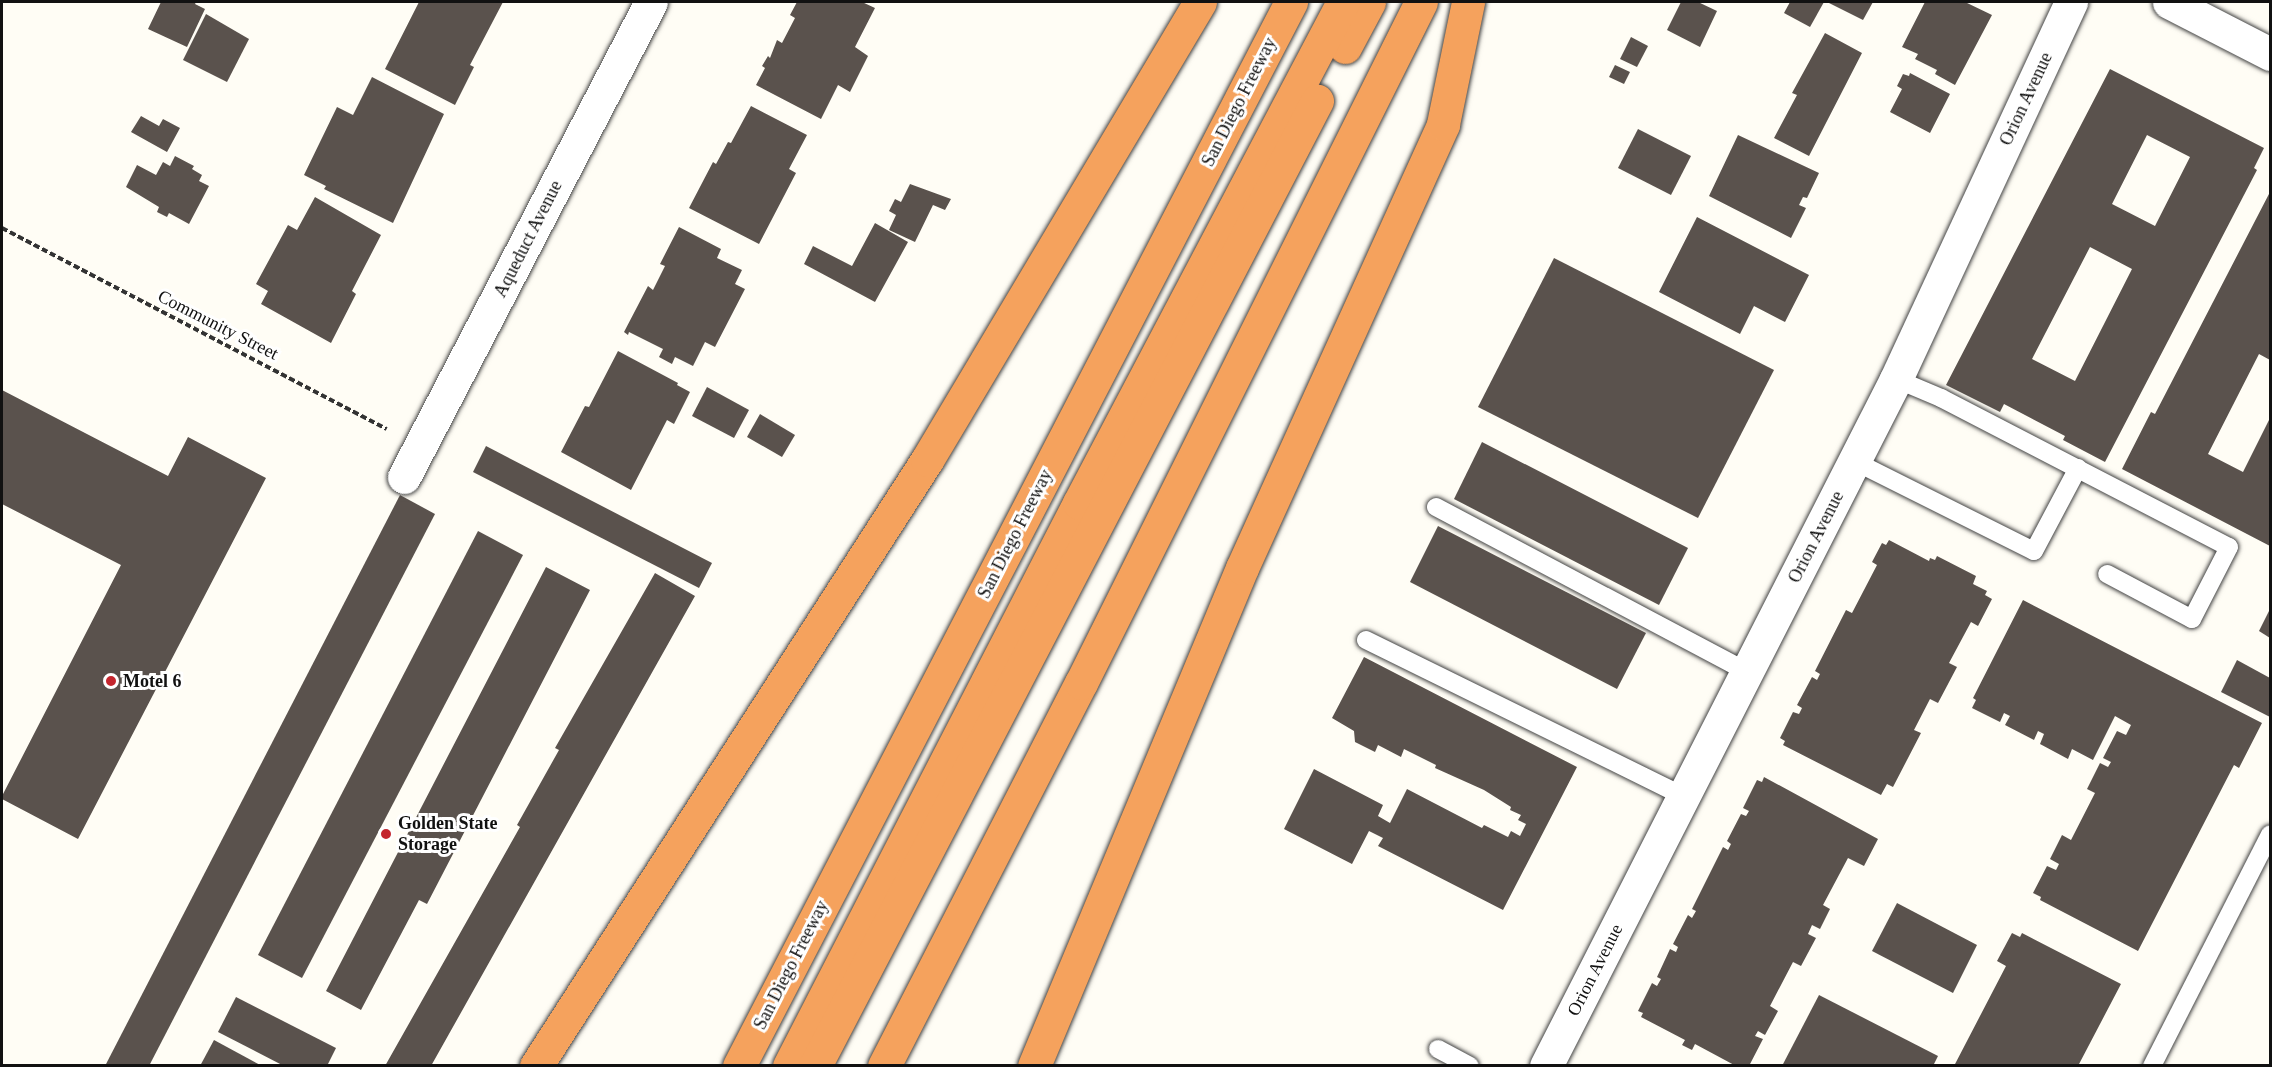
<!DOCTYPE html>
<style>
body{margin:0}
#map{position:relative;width:2272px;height:1067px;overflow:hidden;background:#fffdf5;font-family:"Times New Roman",serif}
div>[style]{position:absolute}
.building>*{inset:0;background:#5a524d}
.path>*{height:4px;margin-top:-2px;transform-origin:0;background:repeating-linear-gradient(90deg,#333 0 6px,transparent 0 9px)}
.roads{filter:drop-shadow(0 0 2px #444) drop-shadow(0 0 2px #444)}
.lane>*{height:18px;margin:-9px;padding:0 9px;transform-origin:9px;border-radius:9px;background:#fff}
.street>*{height:33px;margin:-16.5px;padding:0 16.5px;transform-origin:16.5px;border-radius:16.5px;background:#fff}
.highway>*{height:33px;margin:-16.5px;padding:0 16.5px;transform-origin:16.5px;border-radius:16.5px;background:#f5a25d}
.dots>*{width:16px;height:16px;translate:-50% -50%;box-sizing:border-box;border:3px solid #fff;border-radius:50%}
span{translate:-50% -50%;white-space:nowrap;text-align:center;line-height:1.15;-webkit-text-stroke:6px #fff;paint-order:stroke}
.street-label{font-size:18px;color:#111}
.poi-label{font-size:18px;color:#111;font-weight:700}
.left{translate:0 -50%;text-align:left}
.frame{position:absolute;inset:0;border:3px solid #111;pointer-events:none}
</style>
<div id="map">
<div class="building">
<div style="clip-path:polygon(161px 2px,196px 2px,195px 4px,205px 9px,187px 47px,148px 29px)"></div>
<div style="clip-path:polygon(419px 2px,503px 2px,470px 65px,474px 67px,455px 105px,385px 69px)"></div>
<div style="clip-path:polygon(797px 2px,862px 2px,875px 8px,855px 47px,868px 56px,850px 92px,838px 85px,821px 119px,756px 85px,765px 68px,762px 66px,768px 56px,770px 58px,777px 40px,782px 43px,795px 18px,790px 15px)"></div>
<div style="clip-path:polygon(1681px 2px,1698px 2px,1717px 11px,1700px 47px,1667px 30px)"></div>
<div style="clip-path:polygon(1790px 2px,1824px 2px,1810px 27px,1784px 13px)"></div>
<div style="clip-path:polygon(1827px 2px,1873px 2px,1863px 20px)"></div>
<div style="clip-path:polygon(1925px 2px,1965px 2px,1992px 15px,1955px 85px,1935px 74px,1937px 70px,1915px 59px,1918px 54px,1902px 47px)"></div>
<div style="clip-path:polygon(206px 14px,249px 39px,227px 82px,183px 60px)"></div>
<div style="clip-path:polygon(1825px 33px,1862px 53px,1809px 156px,1774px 138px,1797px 95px,1792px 93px)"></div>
<div style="clip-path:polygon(1631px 37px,1648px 46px,1637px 67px,1620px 59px)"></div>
<div style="clip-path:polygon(1615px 65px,1630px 72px,1624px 84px,1609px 77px)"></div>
<div style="clip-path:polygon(evenodd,2110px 69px,2264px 148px,2254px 168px,2257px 170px,2105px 462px,2063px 440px,2065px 436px,2004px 404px,2000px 412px,1946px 385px,2110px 69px,2147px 135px,2190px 157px,2155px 226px,2112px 204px,2147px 135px,2110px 69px,2090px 247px,2132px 269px,2075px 381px,2032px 359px,2090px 247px)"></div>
<div style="clip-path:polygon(1910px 73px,1950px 94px,1930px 133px,1890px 112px,1902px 89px,1897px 86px,1903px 74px,1909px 76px)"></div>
<div style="clip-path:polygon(372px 77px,444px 114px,393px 223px,324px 189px,326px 186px,304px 175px,337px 107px,353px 115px)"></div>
<div style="clip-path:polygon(751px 106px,807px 135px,789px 169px,796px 173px,759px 244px,689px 208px,713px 162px,716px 164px,728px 142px,731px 143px)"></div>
<div style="clip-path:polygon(141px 116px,159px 126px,163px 119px,180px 128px,167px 152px,131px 132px)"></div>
<div style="clip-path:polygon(1638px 129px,1691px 156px,1671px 195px,1618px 168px)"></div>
<div style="clip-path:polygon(1738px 135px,1819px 173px,1807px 198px,1803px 197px,1799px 205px,1806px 208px,1791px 238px,1709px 196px)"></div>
<div style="clip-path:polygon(175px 156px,194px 166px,192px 169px,202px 175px,199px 181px,209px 186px,189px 224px,169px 213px,167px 217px,157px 212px,159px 207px,126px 187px,137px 165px,156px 175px,163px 162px,170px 166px)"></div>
<div style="clip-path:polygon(910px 184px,951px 199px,945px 210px,933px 205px,915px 242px,889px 230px,896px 215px,889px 211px,895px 199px,901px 202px)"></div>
<div style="clip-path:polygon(2270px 192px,2270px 360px,2259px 354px,2208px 454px,2243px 472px,2270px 418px,2270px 546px,2122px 469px,2151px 412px,2155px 414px)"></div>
<div style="clip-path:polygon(315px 197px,381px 235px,352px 291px,356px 294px,331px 343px,261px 304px,268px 291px,256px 284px,288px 225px,297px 230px)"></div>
<div style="clip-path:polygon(1697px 217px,1809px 275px,1785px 322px,1754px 306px,1740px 334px,1659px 292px)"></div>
<div style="clip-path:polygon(875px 223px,908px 242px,875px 302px,804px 264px,813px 246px,852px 266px)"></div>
<div style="clip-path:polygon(679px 227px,721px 249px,717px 258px,742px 270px,735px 284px,745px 289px,715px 347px,705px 342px,693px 366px,675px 357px,672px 364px,659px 357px,663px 349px,629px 332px,628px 335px,624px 332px,648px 286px,653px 290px,665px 266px,660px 264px)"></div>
<div style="clip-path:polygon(1554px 258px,1774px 370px,1698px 518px,1478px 407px)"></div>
<div style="clip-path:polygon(618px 351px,678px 383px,677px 385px,690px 392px,674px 424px,667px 420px,631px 490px,561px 452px,585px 406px,589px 407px)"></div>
<div style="clip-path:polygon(707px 387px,749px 410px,734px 438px,692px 416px)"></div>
<div style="clip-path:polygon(2px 390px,168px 476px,188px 437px,266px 478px,78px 839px,2px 799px,2px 796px,121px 565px,2px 504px)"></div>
<div style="clip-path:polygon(760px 414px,795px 435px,782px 457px,747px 437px)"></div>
<div style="clip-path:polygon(1482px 442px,1688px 548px,1659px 605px,1454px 499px)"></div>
<div style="clip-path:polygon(486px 446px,712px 563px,699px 588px,473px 472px)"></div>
<div style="clip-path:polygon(400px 495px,435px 514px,149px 1066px,105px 1066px)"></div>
<div style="clip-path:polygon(1438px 526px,1646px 633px,1617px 689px,1410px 582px)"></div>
<div style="clip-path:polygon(478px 531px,523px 555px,302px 978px,258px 955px)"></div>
<div style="clip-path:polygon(1889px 540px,1929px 561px,1930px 558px,1935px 560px,1937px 556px,1976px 576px,1973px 584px,1987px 591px,1985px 595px,1992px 599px,1978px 626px,1971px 622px,1949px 663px,1957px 667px,1938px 703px,1930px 699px,1914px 730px,1921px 733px,1893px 787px,1887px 784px,1881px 795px,1783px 745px,1785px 741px,1780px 738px,1793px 712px,1799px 714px,1802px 708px,1797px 705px,1812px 677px,1817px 680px,1820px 674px,1815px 671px,1846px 610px,1852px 613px,1877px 565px,1872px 562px,1882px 543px,1886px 545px)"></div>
<div style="clip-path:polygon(546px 567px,590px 590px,427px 904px,419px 900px,361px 1010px,326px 991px)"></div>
<div style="clip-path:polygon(655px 573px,695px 596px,431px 1066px,385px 1066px,520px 827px,517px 825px,559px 750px,555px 748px)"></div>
<div style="clip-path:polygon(2023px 600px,2262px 723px,2239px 768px,2234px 765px,2138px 951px,2040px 900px,2041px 897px,2033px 893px,2047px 866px,2056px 870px,2059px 864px,2050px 859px,2062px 835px,2071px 840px,2095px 793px,2087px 789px,2100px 763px,2108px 767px,2111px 762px,2103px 758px,2117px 731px,2126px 735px,2131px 725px,2115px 716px,2093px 760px,2072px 749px,2068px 759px,2040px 744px,2044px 734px,2038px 731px,2034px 740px,2005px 725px,2010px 716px,2004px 713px,2000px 722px,1972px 708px,1976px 700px,1973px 698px)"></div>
<div style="clip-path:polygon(2270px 609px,2270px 638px,2259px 631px)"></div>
<div style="clip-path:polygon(1364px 657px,1577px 767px,1503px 910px,1378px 846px,1383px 838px,1369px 831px,1352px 864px,1284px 829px,1314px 769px,1383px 805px,1378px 816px,1390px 823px,1407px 789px,1482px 828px,1484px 825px,1508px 837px,1511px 831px,1520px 836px,1526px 824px,1518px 820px,1521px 815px,1510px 810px,1511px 807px,1484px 790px,1435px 768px,1436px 765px,1404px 749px,1401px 757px,1378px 745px,1375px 752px,1355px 742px,1354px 731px,1332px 718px)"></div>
<div style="clip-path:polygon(2237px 660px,2270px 678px,2270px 717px,2221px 692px)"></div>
<div style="clip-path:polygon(1764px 777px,1878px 839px,1864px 866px,1848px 858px,1823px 905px,1830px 909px,1820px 929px,1812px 925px,1808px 934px,1816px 938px,1801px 966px,1793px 962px,1770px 1006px,1778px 1011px,1765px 1035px,1758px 1031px,1755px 1036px,1763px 1039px,1749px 1066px,1736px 1066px,1695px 1044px,1692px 1050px,1682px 1045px,1685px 1040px,1641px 1017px,1643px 1013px,1638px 1011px,1652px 983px,1657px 986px,1661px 979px,1657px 977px,1670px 949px,1676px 952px,1678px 947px,1673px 944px,1688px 915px,1692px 918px,1696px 911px,1692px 909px,1723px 847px,1728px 850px,1731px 844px,1727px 841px,1741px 814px,1746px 816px,1749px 811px,1743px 808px,1757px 780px,1762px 782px)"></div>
<div style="clip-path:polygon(1897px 903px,1977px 945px,1953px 993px,1872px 951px)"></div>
<div style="clip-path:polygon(2012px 933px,2020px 937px,2022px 933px,2121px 984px,2078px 1066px,1954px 1066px,2006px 966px,1997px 961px)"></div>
<div style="clip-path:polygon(1819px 995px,1938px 1056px,1933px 1066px,1782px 1066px)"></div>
<div style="clip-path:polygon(236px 997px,336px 1048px,327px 1066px,284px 1066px,218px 1032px)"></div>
<div style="clip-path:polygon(214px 1040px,262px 1066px,200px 1066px)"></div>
</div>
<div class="path">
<div style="left:2px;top:228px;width:434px;rotate:27.6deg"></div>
</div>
<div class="roads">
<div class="lane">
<div style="left:1896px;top:379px;width:49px;rotate:22.9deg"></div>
<div style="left:1941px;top:398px;width:324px;rotate:27.4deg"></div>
<div style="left:2229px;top:547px;width:81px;rotate:117.2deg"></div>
<div style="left:2192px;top:619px;width:96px;rotate:-152.1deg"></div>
<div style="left:1854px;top:461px;width:201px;rotate:26.6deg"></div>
<div style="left:2034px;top:551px;width:94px;rotate:-62.1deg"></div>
<div style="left:1436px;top:507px;width:352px;rotate:27.9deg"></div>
<div style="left:1366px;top:640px;width:353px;rotate:26.2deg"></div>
<div style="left:1438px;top:1049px;width:36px;rotate:28deg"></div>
<div style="left:2152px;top:1066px;width:260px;rotate:-63deg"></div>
</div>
<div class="street">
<div style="left:2169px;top:2px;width:114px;rotate:27.2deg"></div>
<div style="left:404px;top:477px;width:535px;rotate:-62.53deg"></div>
<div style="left:1546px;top:1066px;width:771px;rotate:-63deg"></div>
<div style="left:1896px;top:379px;width:416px;rotate:-65.1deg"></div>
</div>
<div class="highway">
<div style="left:1345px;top:47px;width:51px;rotate:-61.9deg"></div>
<div style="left:536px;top:1066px;width:721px;rotate:-57.17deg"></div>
<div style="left:927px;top:460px;width:533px;rotate:-59.2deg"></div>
<div style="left:739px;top:1066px;width:1199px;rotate:-62.58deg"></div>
<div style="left:789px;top:1066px;width:633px;rotate:-62.75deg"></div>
<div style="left:1079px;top:503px;width:566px;rotate:-62.21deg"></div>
<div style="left:815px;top:1066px;width:1088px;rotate:-62.52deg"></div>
<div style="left:884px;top:1066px;width:431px;rotate:-62.8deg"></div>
<div style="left:1081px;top:683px;width:761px;rotate:-63.47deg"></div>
<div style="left:1034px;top:1066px;width:540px;rotate:-67.33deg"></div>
<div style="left:1242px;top:568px;width:487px;rotate:-65.6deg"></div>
<div style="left:1443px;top:124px;width:125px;rotate:-78.4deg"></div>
</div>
</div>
<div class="dots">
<div style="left:111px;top:681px;background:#c4262e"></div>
<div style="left:386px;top:834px;background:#c4262e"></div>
</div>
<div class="street-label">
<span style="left:2026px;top:99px;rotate:-65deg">Orion Avenue</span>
<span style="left:1239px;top:102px;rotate:-63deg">San Diego Freeway</span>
<span style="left:528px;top:239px;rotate:-63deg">Aqueduct Avenue</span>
<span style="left:218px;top:325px;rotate:27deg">Community Street</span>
<span style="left:1015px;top:534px;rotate:-63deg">San Diego Freeway</span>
<span style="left:1816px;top:537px;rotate:-63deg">Orion Avenue</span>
<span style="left:791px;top:965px;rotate:-63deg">San Diego Freeway</span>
<span style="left:1595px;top:970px;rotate:-63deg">Orion Avenue</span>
</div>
<div class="poi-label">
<span class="left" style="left:123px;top:681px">Motel 6</span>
<span class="left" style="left:398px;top:834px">Golden State<br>Storage</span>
</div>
<div class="frame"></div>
</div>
